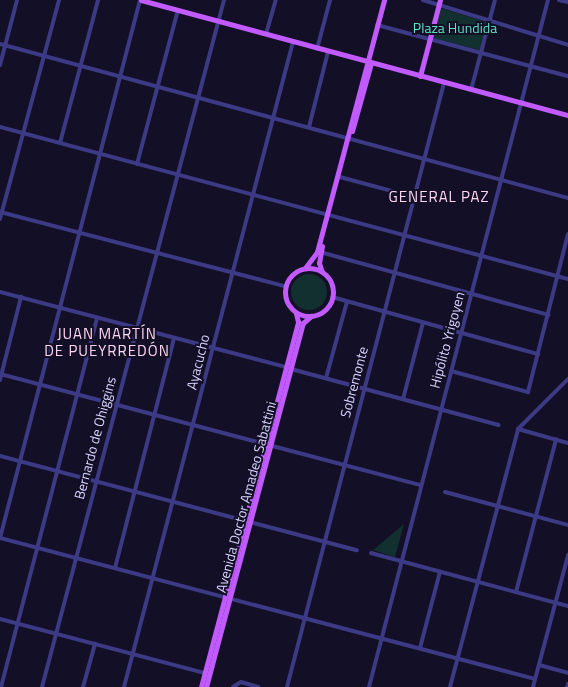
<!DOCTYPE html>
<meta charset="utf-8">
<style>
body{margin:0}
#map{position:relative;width:568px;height:687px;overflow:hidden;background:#130f26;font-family:"Titillium Web",sans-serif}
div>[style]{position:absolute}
.green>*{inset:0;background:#12302f}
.round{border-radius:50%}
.minor>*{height:4px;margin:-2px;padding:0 2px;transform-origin:2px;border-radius:2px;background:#3d3a85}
.major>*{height:5px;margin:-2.5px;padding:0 2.5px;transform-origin:2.5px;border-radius:2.5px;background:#c25bff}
.major>.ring{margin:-2.5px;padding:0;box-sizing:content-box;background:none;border:5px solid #c25bff;border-radius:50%}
span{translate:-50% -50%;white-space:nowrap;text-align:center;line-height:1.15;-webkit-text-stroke:4px #130f26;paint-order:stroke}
.park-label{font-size:14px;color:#5fe0c0}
.street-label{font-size:14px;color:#d9d4ff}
.neighbourhood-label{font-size:15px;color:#ffd6f0;letter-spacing:1px}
</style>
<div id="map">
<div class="green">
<div style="clip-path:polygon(440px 8px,487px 22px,480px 50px,432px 38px)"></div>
<div class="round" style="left:291px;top:274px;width:36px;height:36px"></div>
<div style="clip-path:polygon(404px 524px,395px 557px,373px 550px)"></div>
</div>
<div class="minor">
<div style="left:423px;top:0;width:152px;rotate:17.2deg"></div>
<div style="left:559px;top:0;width:9px;rotate:13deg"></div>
<div style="left:377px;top:25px;width:198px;rotate:15deg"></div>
<div style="left:266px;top:34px;width:35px;rotate:-74deg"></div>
<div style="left:0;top:44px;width:589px;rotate:15.17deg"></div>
<div style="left:317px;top:49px;width:51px;rotate:-75.1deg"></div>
<div style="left:0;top:65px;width:67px;rotate:-75.3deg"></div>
<div style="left:471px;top:90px;width:93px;rotate:-75.1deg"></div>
<div style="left:0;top:127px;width:588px;rotate:14.98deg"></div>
<div style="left:309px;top:127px;width:77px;rotate:-75.8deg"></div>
<div style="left:60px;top:143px;width:148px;rotate:-75.1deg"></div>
<div style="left:137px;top:164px;width:159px;rotate:-75.1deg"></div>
<div style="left:340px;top:177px;width:77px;rotate:15.1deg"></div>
<div style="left:0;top:212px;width:294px;rotate:14.6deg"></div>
<div style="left:0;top:219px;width:227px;rotate:-74.9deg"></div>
<div style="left:320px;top:252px;width:237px;rotate:15.4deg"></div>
<div style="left:0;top:292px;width:296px;rotate:14.7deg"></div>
<div style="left:332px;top:297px;width:214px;rotate:15.5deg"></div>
<div style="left:291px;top:369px;width:215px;rotate:15.1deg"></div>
<div style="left:451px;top:371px;width:80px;rotate:15.3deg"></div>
<div style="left:528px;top:392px;width:163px;rotate:-75.8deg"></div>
<div style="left:0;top:374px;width:435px;rotate:14.8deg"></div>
<div style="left:326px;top:378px;width:79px;rotate:-74.6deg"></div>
<div style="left:0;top:380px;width:86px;rotate:-75.8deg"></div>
<div style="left:403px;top:399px;width:79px;rotate:-75.3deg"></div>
<div style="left:518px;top:429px;width:52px;rotate:15.6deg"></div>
<div style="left:0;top:456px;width:369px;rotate:14.8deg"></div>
<div style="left:445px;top:492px;width:127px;rotate:15deg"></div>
<div style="left:0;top:538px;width:556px;rotate:-75.41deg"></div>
<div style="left:0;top:538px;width:553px;rotate:14.76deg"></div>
<div style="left:371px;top:553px;width:204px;rotate:15.1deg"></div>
<div style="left:115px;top:568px;width:237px;rotate:-75.6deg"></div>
<div style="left:516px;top:592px;width:158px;rotate:-75.3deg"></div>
<div style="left:0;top:619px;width:212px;rotate:14.8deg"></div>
<div style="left:420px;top:648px;width:79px;rotate:-75.3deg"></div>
<div style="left:539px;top:665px;width:30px;rotate:15deg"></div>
<div style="left:1px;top:687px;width:381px;rotate:-75.4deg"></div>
<div style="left:42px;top:687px;width:711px;rotate:-75.16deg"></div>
<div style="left:83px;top:687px;width:45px;rotate:-74.4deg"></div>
<div style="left:124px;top:687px;width:667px;rotate:-75.32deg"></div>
<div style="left:233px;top:687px;width:9px;rotate:-32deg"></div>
<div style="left:241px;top:682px;width:18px;rotate:16deg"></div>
<div style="left:287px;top:687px;width:624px;rotate:-75.43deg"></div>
<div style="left:369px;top:687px;width:710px;rotate:-75.4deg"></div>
<div style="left:450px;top:687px;width:267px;rotate:-75.2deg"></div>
<div style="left:518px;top:429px;width:71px;rotate:-45deg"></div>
<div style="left:533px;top:687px;width:137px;rotate:-75.1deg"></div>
<div style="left:567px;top:687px;width:3px;rotate:-72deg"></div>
</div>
<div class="major">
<div style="left:141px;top:0;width:442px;rotate:15.1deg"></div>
<div style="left:420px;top:76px;width:79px;rotate:-75.3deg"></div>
<div style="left:352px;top:131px;width:71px;rotate:-74.4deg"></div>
<div style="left:322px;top:246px;width:17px;rotate:100deg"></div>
<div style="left:319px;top:263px;width:9px;rotate:72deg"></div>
<div style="left:305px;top:268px;width:20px;rotate:-53deg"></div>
<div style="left:317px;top:252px;width:261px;rotate:-75.1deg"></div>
<div class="ring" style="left:285px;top:268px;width:43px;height:43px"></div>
<div style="left:201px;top:687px;width:378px;rotate:-75.1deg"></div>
<div style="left:298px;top:322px;width:9px;rotate:-103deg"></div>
<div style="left:206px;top:687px;width:377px;rotate:-75.1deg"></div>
<div style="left:303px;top:323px;width:11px;rotate:-41deg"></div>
</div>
<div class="park-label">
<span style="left:455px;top:28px">Plaza Hundida</span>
</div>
<div class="street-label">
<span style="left:447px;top:340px;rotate:-75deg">Hipólito Yrigoyen</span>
<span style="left:198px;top:362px;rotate:-76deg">Ayacucho</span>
<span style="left:354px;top:382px;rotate:-75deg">Sobremonte</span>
<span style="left:95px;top:438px;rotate:-75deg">Bernardo de Ohiggins</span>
<span style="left:246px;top:497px;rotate:-75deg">Avenida Doctor Amadeo Sabattini</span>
</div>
<div class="neighbourhood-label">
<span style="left:439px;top:197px">GENERAL PAZ</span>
<span style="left:107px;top:342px">JUAN MARTÍN<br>DE PUEYRREDÓN</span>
</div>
</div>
